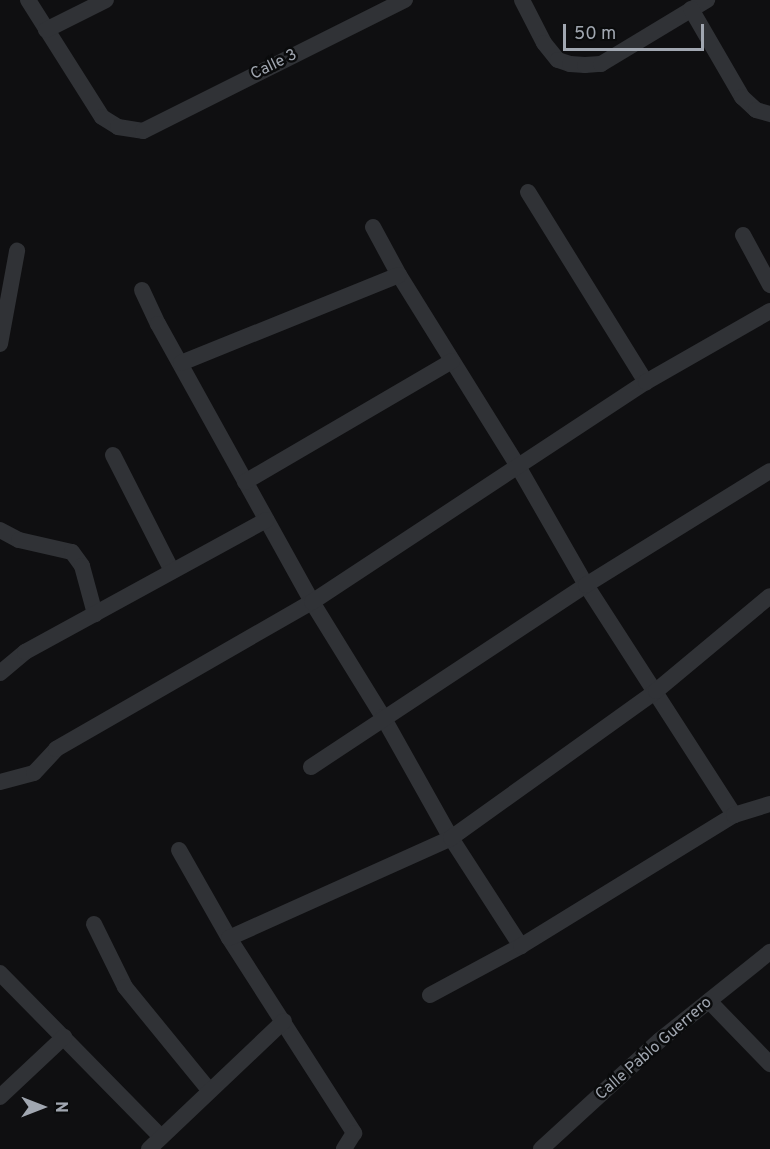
<!DOCTYPE html>
<style>
body{margin:0}
#map{position:relative;width:770px;height:1149px;overflow:hidden;background:#0f0f11;font-family:Overpass,sans-serif}
div>[style]{position:absolute}
.street>*{height:16px;margin:-8px;padding:0 8px;transform-origin:8px;border-radius:8px;background:#303236}
span{translate:-50% -50%;white-space:nowrap;text-align:center;line-height:1.15;-webkit-text-stroke:5px #0a0b0c;paint-order:stroke}
.street-label{font-size:16px;color:#a1a7b1}
.north{position:absolute;left:12px;top:1077px;width:60px;height:60px;-webkit-text-stroke:4px #0a0b0c;paint-order:stroke;rotate:90deg;font-size:16px;font-weight:700;line-height:24px;text-align:center;color:#a1a7b1}
.north::after{content:'';display:block;margin:auto;width:21px;height:27px;background:#a1a7b1;clip-path:polygon(50% 0,100% 100%,50% 72%,0 100%)}
.scale{position:absolute;left:563px;top:24px;width:141px;height:27px;box-sizing:border-box;border:3px solid #a1a7b1;border-top:0;padding-left:8px;font-size:18px;line-height:21px;white-space:nowrap;color:#a1a7b1;-webkit-text-stroke:4px #0a0b0c;paint-order:stroke}
</style>
<div id="map">
<div class="street">
<div style="left:28px;top:0;width:138px;rotate:57.7deg"></div>
<div style="left:102px;top:117px;width:19px;rotate:32deg"></div>
<div style="left:118px;top:127px;width:25px;rotate:9deg"></div>
<div style="left:143px;top:131px;width:293px;rotate:-26.6deg"></div>
<div style="left:522px;top:0;width:48px;rotate:62.9deg"></div>
<div style="left:544px;top:43px;width:22px;rotate:51deg"></div>
<div style="left:558px;top:60px;width:13px;rotate:18deg"></div>
<div style="left:570px;top:64px;width:15px;rotate:4deg"></div>
<div style="left:585px;top:65px;width:16px;rotate:-4deg"></div>
<div style="left:601px;top:64px;width:124px;rotate:-31.1deg"></div>
<div style="left:691px;top:9px;width:102px;rotate:59.9deg"></div>
<div style="left:742px;top:97px;width:19px;rotate:43deg"></div>
<div style="left:756px;top:110px;width:15px;rotate:16deg"></div>
<div style="left:46px;top:30px;width:67px;rotate:-26.6deg"></div>
<div style="left:528px;top:192px;width:224px;rotate:58.2deg"></div>
<div style="left:373px;top:227px;width:55px;rotate:61.6deg"></div>
<div style="left:399px;top:275px;width:227px;rotate:58.1deg"></div>
<div style="left:519px;top:468px;width:135px;rotate:60.2deg"></div>
<div style="left:586px;top:585px;width:274px;rotate:57.2deg"></div>
<div style="left:743px;top:235px;width:57px;rotate:61.6deg"></div>
<div style="left:142px;top:290px;width:38px;rotate:65deg"></div>
<div style="left:158px;top:324px;width:318px;rotate:61deg"></div>
<div style="left:312px;top:602px;width:135px;rotate:58.3deg"></div>
<div style="left:383px;top:717px;width:139px;rotate:60.7deg"></div>
<div style="left:451px;top:838px;width:129px;rotate:57.1deg"></div>
<div style="left:0;top:344px;width:95px;rotate:-79.6deg"></div>
<div style="left:181px;top:363px;width:235px;rotate:-22deg"></div>
<div style="left:113px;top:455px;width:130px;rotate:63deg"></div>
<div style="left:245px;top:482px;width:240px;rotate:-30.3deg"></div>
<div style="left:0;top:530px;width:21px;rotate:28deg"></div>
<div style="left:19px;top:540px;width:54px;rotate:12.8deg"></div>
<div style="left:72px;top:552px;width:17px;rotate:54deg"></div>
<div style="left:82px;top:566px;width:50px;rotate:74.8deg"></div>
<div style="left:0;top:673px;width:33px;rotate:-40deg"></div>
<div style="left:25px;top:652px;width:275px;rotate:-28.7deg"></div>
<div style="left:311px;top:767px;width:330px;rotate:-33.5deg"></div>
<div style="left:586px;top:585px;width:216px;rotate:-31.8deg"></div>
<div style="left:0;top:782px;width:35px;rotate:-15deg"></div>
<div style="left:34px;top:773px;width:33px;rotate:-47deg"></div>
<div style="left:56px;top:749px;width:295px;rotate:-29.9deg"></div>
<div style="left:312px;top:602px;width:400px;rotate:-33.4deg"></div>
<div style="left:646px;top:382px;width:143px;rotate:-29.8deg"></div>
<div style="left:179px;top:850px;width:101px;rotate:60.4deg"></div>
<div style="left:229px;top:938px;width:232px;rotate:57.3deg"></div>
<div style="left:354px;top:1133px;width:19px;rotate:122deg"></div>
<div style="left:94px;top:924px;width:70px;rotate:63.8deg"></div>
<div style="left:125px;top:987px;width:133px;rotate:50.8deg"></div>
<div style="left:229px;top:938px;width:243px;rotate:-24.2deg"></div>
<div style="left:451px;top:838px;width:252px;rotate:-35.6deg"></div>
<div style="left:656px;top:691px;width:148px;rotate:-39.8deg"></div>
<div style="left:0;top:973px;width:230px;rotate:45.5deg"></div>
<div style="left:430px;top:995px;width:103px;rotate:-28.3deg"></div>
<div style="left:521px;top:946px;width:250px;rotate:-31.6deg"></div>
<div style="left:734px;top:815px;width:38px;rotate:-17deg"></div>
<div style="left:709px;top:1001px;width:88px;rotate:45.9deg"></div>
<div style="left:0;top:1097px;width:88px;rotate:-43.2deg"></div>
<div style="left:149px;top:1149px;width:186px;rotate:-43.5deg"></div>
<div style="left:541px;top:1149px;width:161px;rotate:-42.5deg"></div>
<div style="left:660px;top:1040px;width:141px;rotate:-38.7deg"></div>
</div>
<div class="street-label">
<span style="left:274px;top:65px;rotate:-26deg">Calle 3</span>
<span style="left:654px;top:1049px;rotate:-41deg">Calle Pablo Guerrero</span>
</div>
<div class="north">N</div>
<div class="scale">50 m</div>
</div>
